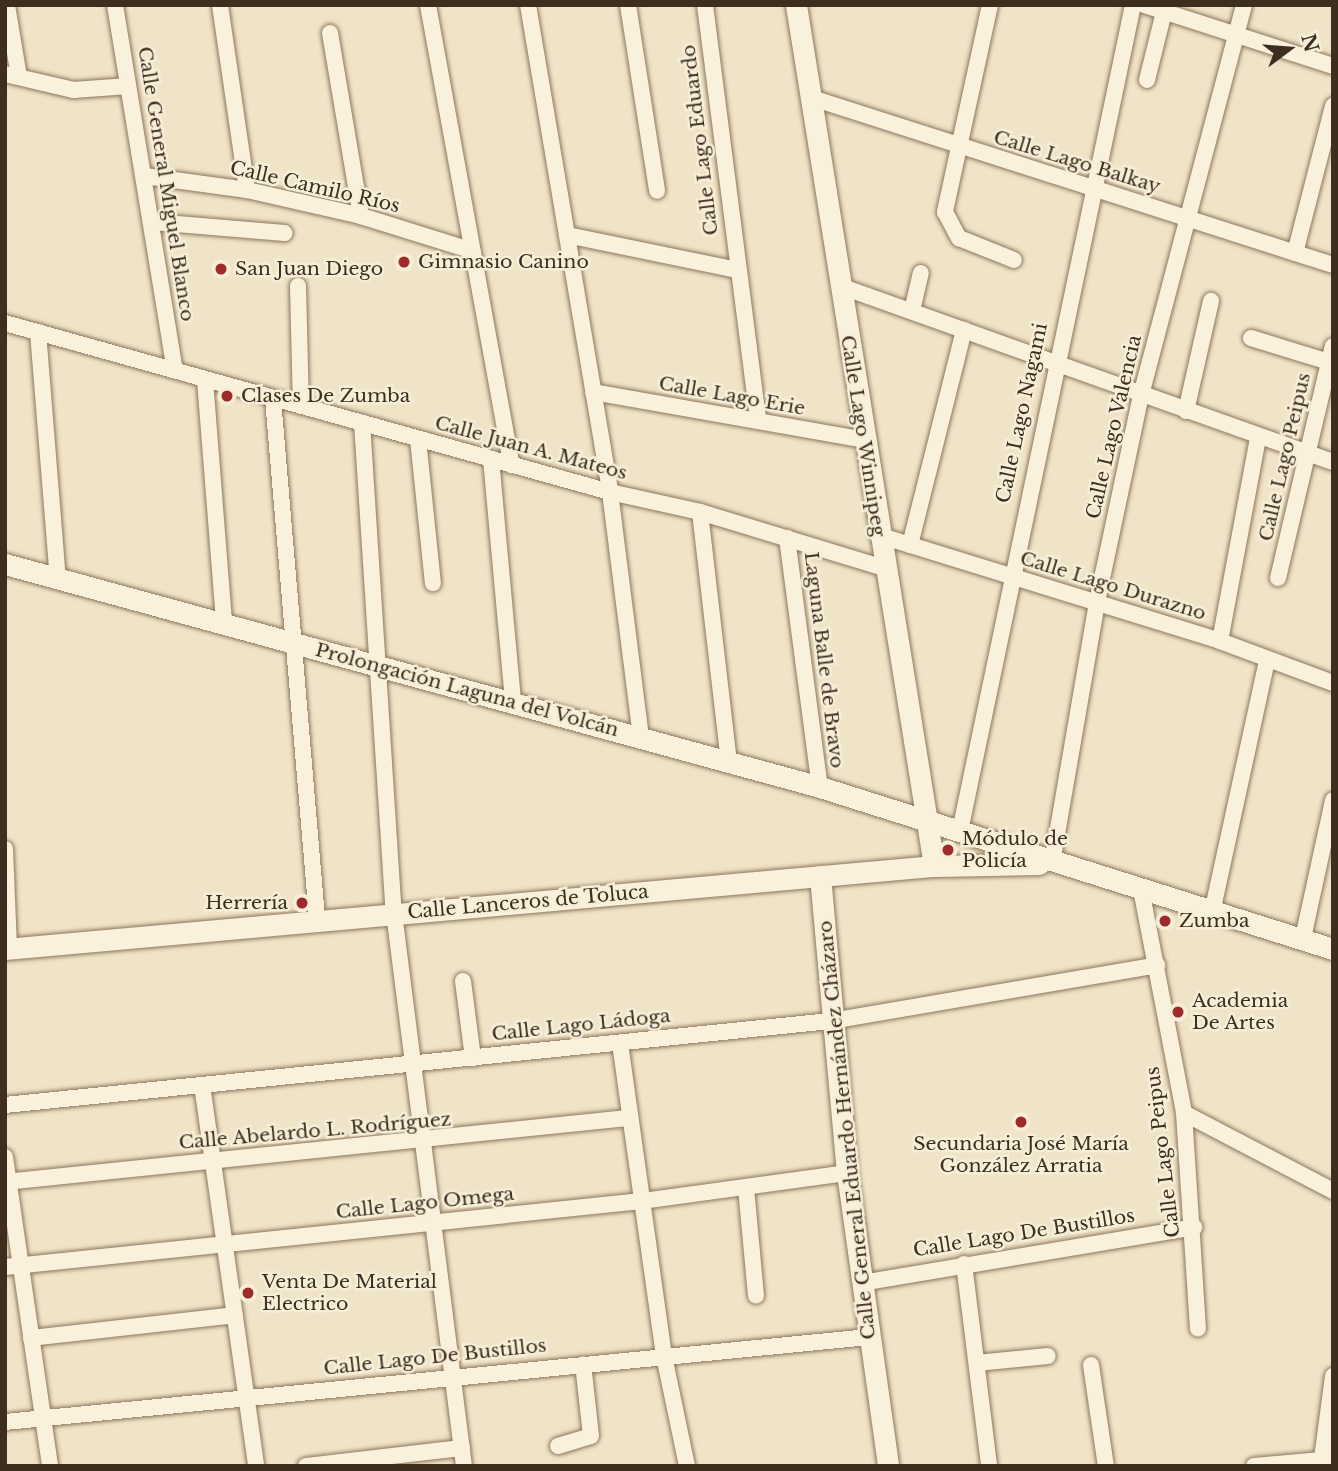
<!DOCTYPE html>
<meta charset="utf-8">
<style>
body{margin:0}
#map{position:relative;width:1338px;height:1471px;overflow:hidden;background:#f0e4c8;font-family:"Libre Baskerville",serif}
div>[style]{position:absolute}
.building>*{inset:0;background:#cf9f7d}
.roads{filter:drop-shadow(0 0 2px #8d765c) drop-shadow(0 0 2px #8d765c)}
.street>*{height:16px;margin:-8px;padding:0 8px;transform-origin:8px;border-radius:8px;background:#faf1dc}
.secondary>*{height:21px;margin:-10.5px;padding:0 10.5px;transform-origin:10.5px;border-radius:10.5px;background:#faf1dc}
.dots>*{width:19px;height:19px;translate:-50% -50%;box-sizing:border-box;border:4px solid #f7eed8;border-radius:50%}
span{translate:-50% -50%;white-space:nowrap;text-align:center;line-height:1.15;-webkit-text-stroke:5px #f7eed8;paint-order:stroke}
.street-label{font-size:19px;color:#3d2e20}
.poi-label{font-size:19px;color:#3d2e20}
.left{translate:0 -50%;text-align:left}
.right{translate:-100% -50%;text-align:right}
.frame{position:absolute;inset:0;border:7px solid #3d2e20;pointer-events:none}
.north{position:absolute;left:1254px;top:14px;width:70px;height:70px;-webkit-text-stroke:5px #f7eed8;paint-order:stroke;rotate:74deg;font-size:19px;font-weight:700;line-height:28px;text-align:center;color:#3d2e20}
.north::after{content:'';display:block;margin:auto;width:24px;height:32px;background:#3d2e20;clip-path:polygon(50% 0,100% 100%,50% 72%,0 100%)}
</style>
<div id="map">
<div class="building">
<div style="clip-path:polygon(942px 842px,955px 846px,955px 856px,940px 854px)"></div>
</div>
<div class="roads">
<div class="street">
<div style="left:7px;top:5px;width:73px;rotate:80.5deg"></div>
<div style="left:115px;top:5px;width:370px;rotate:80.7deg"></div>
<div style="left:220px;top:5px;width:187px;rotate:81.7deg"></div>
<div style="left:428px;top:5px;width:468px;rotate:79.7deg"></div>
<div style="left:528px;top:5px;width:494px;rotate:80.4deg"></div>
<div style="left:610px;top:492px;width:248px;rotate:82.8deg"></div>
<div style="left:628px;top:5px;width:188px;rotate:81.1deg"></div>
<div style="left:705px;top:5px;width:419px;rotate:82.7deg"></div>
<div style="left:990px;top:5px;width:212px;rotate:102.3deg"></div>
<div style="left:945px;top:212px;width:30px;rotate:62deg"></div>
<div style="left:959px;top:238px;width:59px;rotate:21.8deg"></div>
<div style="left:1144px;top:5px;width:199px;rotate:17.9deg"></div>
<div style="left:330px;top:33px;width:186px;rotate:80.4deg"></div>
<div style="left:5px;top:74px;width:71px;rotate:13.1deg"></div>
<div style="left:74px;top:90px;width:54px;rotate:-4.2deg"></div>
<div style="left:1147px;top:80px;width:70px;rotate:-76deg"></div>
<div style="left:809px;top:97px;width:550px;rotate:17.78deg"></div>
<div style="left:145px;top:176px;width:103px;rotate:7.8deg"></div>
<div style="left:247px;top:190px;width:117px;rotate:12.8deg"></div>
<div style="left:361px;top:216px;width:117px;rotate:17.4deg"></div>
<div style="left:153px;top:222px;width:132px;rotate:4.8deg"></div>
<div style="left:567px;top:235px;width:174px;rotate:11.6deg"></div>
<div style="left:1295px;top:253px;width:152px;rotate:-75.5deg"></div>
<div style="left:298px;top:286px;width:120px;rotate:88.6deg"></div>
<div style="left:840px;top:286px;width:523px;rotate:19.65deg"></div>
<div style="left:912px;top:311px;width:39px;rotate:-77deg"></div>
<div style="left:5px;top:323px;width:628px;rotate:15.61deg"></div>
<div style="left:610px;top:492px;width:92px;rotate:12.5deg"></div>
<div style="left:700px;top:512px;width:192px;rotate:16.9deg"></div>
<div style="left:38px;top:332px;width:247px;rotate:85.4deg"></div>
<div style="left:1251px;top:338px;width:82px;rotate:17.1deg"></div>
<div style="left:205px;top:380px;width:244px;rotate:85.5deg"></div>
<div style="left:593px;top:392px;width:275px;rotate:10deg"></div>
<div style="left:273px;top:399px;width:521px;rotate:85.15deg"></div>
<div style="left:1186px;top:411px;width:113px;rotate:-77.2deg"></div>
<div style="left:362px;top:423px;width:491px;rotate:86.3deg"></div>
<div style="left:394px;top:913px;width:557px;rotate:82.79deg"></div>
<div style="left:418px;top:439px;width:145px;rotate:84.1deg"></div>
<div style="left:491px;top:459px;width:245px;rotate:84.8deg"></div>
<div style="left:700px;top:512px;width:252px;rotate:83.4deg"></div>
<div style="left:878px;top:535px;width:358px;rotate:17.2deg"></div>
<div style="left:1220px;top:641px;width:121px;rotate:20.4deg"></div>
<div style="left:787px;top:538px;width:251px;rotate:82.5deg"></div>
<div style="left:910px;top:545px;width:222px;rotate:-75.9deg"></div>
<div style="left:1278px;top:578px;width:238px;rotate:-76.7deg"></div>
<div style="left:1220px;top:641px;width:207px;rotate:-79.4deg"></div>
<div style="left:960px;top:831px;width:844px;rotate:-78.17deg"></div>
<div style="left:5px;top:849px;width:100px;rotate:87.7deg"></div>
<div style="left:1052px;top:863px;width:265px;rotate:-80.2deg"></div>
<div style="left:1097px;top:602px;width:212px;rotate:-78deg"></div>
<div style="left:1141px;top:395px;width:403px;rotate:-75.2deg"></div>
<div style="left:1141px;top:889px;width:228px;rotate:79.1deg"></div>
<div style="left:1184px;top:1113px;width:216px;rotate:86.3deg"></div>
<div style="left:1213px;top:908px;width:254px;rotate:-77.7deg"></div>
<div style="left:1303px;top:938px;width:141px;rotate:-77.7deg"></div>
<div style="left:463px;top:981px;width:78px;rotate:82.6deg"></div>
<div style="left:620px;top:1043px;width:316px;rotate:82deg"></div>
<div style="left:664px;top:1356px;width:112px;rotate:78.2deg"></div>
<div style="left:202px;top:1085px;width:385px;rotate:81.9deg"></div>
<div style="left:5px;top:1105px;width:830px;rotate:-5.81deg"></div>
<div style="left:831px;top:1021px;width:331px;rotate:-9.7deg"></div>
<div style="left:1184px;top:1113px;width:168px;rotate:27.6deg"></div>
<div style="left:5px;top:1157px;width:312px;rotate:81.7deg"></div>
<div style="left:5px;top:1182px;width:626px;rotate:-5.87deg"></div>
<div style="left:746px;top:1188px;width:108px;rotate:84.7deg"></div>
<div style="left:964px;top:1264px;width:204px;rotate:82.9deg"></div>
<div style="left:5px;top:1267px;width:640px;rotate:-5.92deg"></div>
<div style="left:642px;top:1201px;width:207px;rotate:-7.8deg"></div>
<div style="left:861px;top:1283px;width:338px;rotate:-9.5deg"></div>
<div style="left:31px;top:1338px;width:205px;rotate:-6.4deg"></div>
<div style="left:977px;top:1363px;width:71px;rotate:-5.6deg"></div>
<div style="left:1091px;top:1365px;width:102px;rotate:81.6deg"></div>
<div style="left:5px;top:1422px;width:868px;rotate:-5.62deg"></div>
<div style="left:558px;top:1446px;width:34px;rotate:-17deg"></div>
<div style="left:591px;top:1436px;width:72px;rotate:-96.3deg"></div>
<div style="left:306px;top:1466px;width:157px;rotate:-6.6deg"></div>
<div style="left:1254px;top:1466px;width:79px;rotate:-5.1deg"></div>
<div style="left:1321px;top:1466px;width:91px;rotate:-82.4deg"></div>
</div>
<div class="secondary">
<div style="left:796px;top:5px;width:872px;rotate:80.89deg"></div>
<div style="left:5px;top:564px;width:845px;rotate:15.3deg"></div>
<div style="left:820px;top:787px;width:538px;rotate:17.53deg"></div>
<div style="left:820px;top:876px;width:298px;rotate:84.8deg"></div>
<div style="left:847px;top:1173px;width:296px;rotate:82deg"></div>
<div style="left:5px;top:949px;width:933px;rotate:-5.11deg"></div>
<div style="left:934px;top:866px;width:105px;rotate:-1.1deg"></div>
</div>
</div>
<div class="dots">
<div style="left:404px;top:262px;background:#9e2a2b"></div>
<div style="left:221px;top:269px;background:#9e2a2b"></div>
<div style="left:227px;top:396px;background:#9e2a2b"></div>
<div style="left:948px;top:850px;background:#9e2a2b"></div>
<div style="left:302px;top:903px;background:#9e2a2b"></div>
<div style="left:1165px;top:921px;background:#9e2a2b"></div>
<div style="left:1178px;top:1012px;background:#9e2a2b"></div>
<div style="left:1021px;top:1122px;background:#9e2a2b"></div>
<div style="left:248px;top:1293px;background:#9e2a2b"></div>
</div>
<div class="street-label">
<span style="left:700px;top:140px;rotate:-97deg">Calle Lago Eduardo</span>
<span style="left:1077px;top:162px;rotate:17deg">Calle Lago Balkay</span>
<span style="left:166px;top:184px;rotate:81deg">Calle General Miguel Blanco</span>
<span style="left:315px;top:187px;rotate:13deg">Calle Camilo Ríos</span>
<span style="left:732px;top:396px;rotate:10deg">Calle Lago Erie</span>
<span style="left:1022px;top:413px;rotate:-78deg">Calle Lago Nagami</span>
<span style="left:1114px;top:427px;rotate:-77deg">Calle Lago Valencia</span>
<span style="left:863px;top:436px;rotate:81deg">Calle Lago Winnipeg</span>
<span style="left:531px;top:448px;rotate:15deg">Calle Juan A. Mateos</span>
<span style="left:1285px;top:457px;rotate:-77deg">Calle Lago Peipus</span>
<span style="left:1113px;top:586px;rotate:17deg">Calle Lago Durazno</span>
<span style="left:824px;top:660px;rotate:83deg">Laguna Balle de Bravo</span>
<span style="left:467px;top:690px;rotate:15deg">Prolongación Laguna del Volcán</span>
<span style="left:528px;top:902px;rotate:-5deg">Calle Lanceros de Toluca</span>
<span style="left:581px;top:1025px;rotate:-6deg">Calle Lago Ládoga</span>
<span style="left:847px;top:1130px;rotate:-96deg">Calle General Eduardo Hernández Cházaro</span>
<span style="left:315px;top:1131px;rotate:-5deg">Calle Abelardo L. Rodríguez</span>
<span style="left:1163px;top:1152px;rotate:-97deg">Calle Lago Peipus</span>
<span style="left:425px;top:1203px;rotate:-6deg">Calle Lago Omega</span>
<span style="left:1024px;top:1233px;rotate:-9deg">Calle Lago De Bustillos</span>
<span style="left:435px;top:1357px;rotate:-6deg">Calle Lago De Bustillos</span>
</div>
<div class="poi-label">
<span class="left" style="left:418px;top:262px">Gimnasio Canino</span>
<span class="left" style="left:235px;top:269px">San Juan Diego</span>
<span class="left" style="left:241px;top:396px">Clases De Zumba</span>
<span class="left" style="left:962px;top:850px">Módulo de<br>Policía</span>
<span class="right" style="left:288px;top:903px">Herrería</span>
<span class="left" style="left:1179px;top:921px">Zumba</span>
<span class="left" style="left:1192px;top:1012px">Academia<br>De Artes</span>
<span style="left:1021px;top:1155px">Secundaria José María<br>González Arratia</span>
<span class="left" style="left:262px;top:1293px">Venta De Material<br>Electrico</span>
</div>
<div class="frame"></div>
<div class="north">N</div>
</div>
